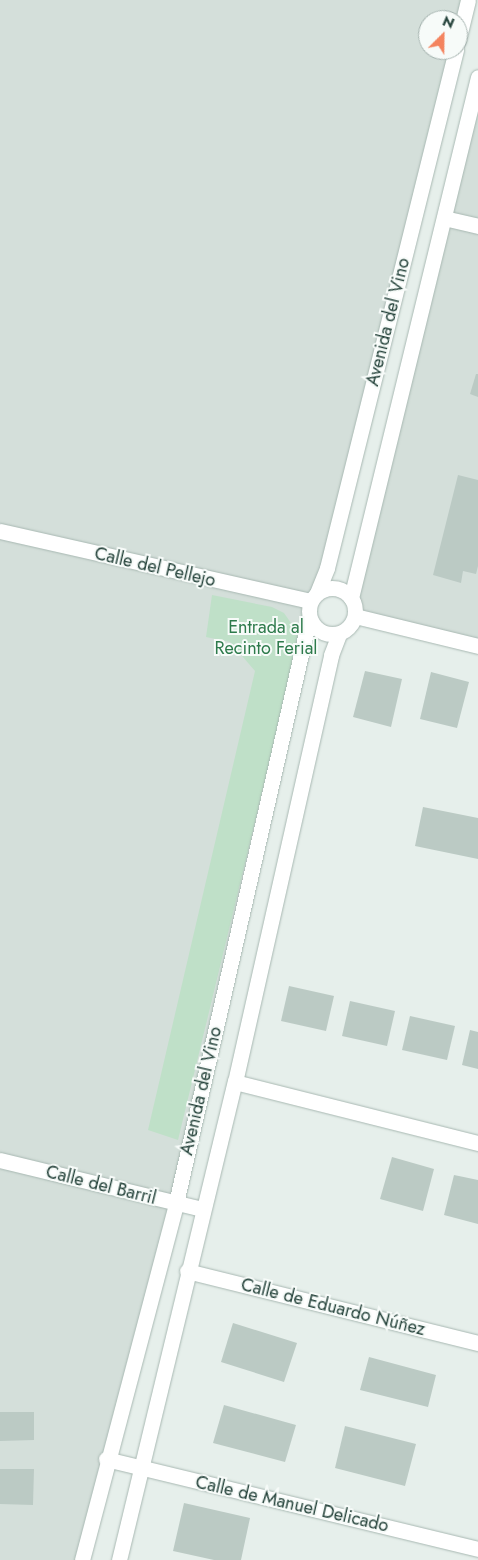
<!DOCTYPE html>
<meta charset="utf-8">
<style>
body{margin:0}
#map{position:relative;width:478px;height:1560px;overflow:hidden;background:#e6efeb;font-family:Jost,sans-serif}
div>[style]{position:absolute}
.built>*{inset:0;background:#d4dfda}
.green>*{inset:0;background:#bfe0c8}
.building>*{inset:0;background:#bbcac4}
.roads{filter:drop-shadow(0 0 1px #a8b8b2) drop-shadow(0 0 1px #a8b8b2)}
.minor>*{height:15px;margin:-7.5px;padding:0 7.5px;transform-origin:7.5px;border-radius:7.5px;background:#fff}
.tertiary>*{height:15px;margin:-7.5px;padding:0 7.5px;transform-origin:7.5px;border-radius:7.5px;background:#fff}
.tertiary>.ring{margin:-7.5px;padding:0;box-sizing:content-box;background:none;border:15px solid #fff;border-radius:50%}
span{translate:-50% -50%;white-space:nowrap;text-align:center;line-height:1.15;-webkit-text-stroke:4px #f7fbf9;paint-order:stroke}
.street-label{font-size:18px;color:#24423a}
.park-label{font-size:18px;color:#2d7a4b}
.north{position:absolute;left:418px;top:10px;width:50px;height:50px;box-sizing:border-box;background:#f7fbf9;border:1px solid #a3b1ad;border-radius:50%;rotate:23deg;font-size:14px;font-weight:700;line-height:20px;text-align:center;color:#24423a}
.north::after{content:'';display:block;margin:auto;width:18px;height:22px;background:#f4845f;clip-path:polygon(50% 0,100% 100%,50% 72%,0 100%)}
</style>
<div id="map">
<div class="built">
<div style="clip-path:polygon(0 0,468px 0,458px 20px,428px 20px,428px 50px,456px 50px,327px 568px,308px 610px,304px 647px,82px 1560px,0 1560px)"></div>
<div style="clip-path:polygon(478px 77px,478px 646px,355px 616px,351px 598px)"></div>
</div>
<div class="green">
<div style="clip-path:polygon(212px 595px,272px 607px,284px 613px,300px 636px,178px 1140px,148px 1130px,255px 671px,230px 642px,206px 637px)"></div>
</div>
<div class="building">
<div style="clip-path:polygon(476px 374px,478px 374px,478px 397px,470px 394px)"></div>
<div style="clip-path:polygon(458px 475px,478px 480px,478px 566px,476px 574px,463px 571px,461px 583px,433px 575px)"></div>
<div style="clip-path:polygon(365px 671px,402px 679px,391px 727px,353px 717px)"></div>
<div style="clip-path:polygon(431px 672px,469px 682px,457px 728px,420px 719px)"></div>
<div style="clip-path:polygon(423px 807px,478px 818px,478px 859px,415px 846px)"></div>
<div style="clip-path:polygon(289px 986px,334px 996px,326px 1031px,281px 1021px)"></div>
<div style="clip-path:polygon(350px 1001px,395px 1011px,387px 1046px,342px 1036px)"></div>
<div style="clip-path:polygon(410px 1016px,455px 1026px,447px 1060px,402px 1050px)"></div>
<div style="clip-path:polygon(470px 1030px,478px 1032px,478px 1069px,462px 1065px)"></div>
<div style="clip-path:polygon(392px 1157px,434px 1169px,423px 1211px,380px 1199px)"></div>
<div style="clip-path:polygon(454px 1175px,478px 1180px,478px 1224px,444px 1215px)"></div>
<div style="clip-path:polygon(233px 1323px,297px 1343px,284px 1382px,221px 1362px)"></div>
<div style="clip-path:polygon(369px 1357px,436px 1375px,428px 1407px,360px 1390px)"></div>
<div style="clip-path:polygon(224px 1405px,296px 1425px,285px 1462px,213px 1443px)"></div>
<div style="clip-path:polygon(0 1412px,34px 1412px,34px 1440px,0 1441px)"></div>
<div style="clip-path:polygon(345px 1426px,416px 1444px,405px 1486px,335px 1468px)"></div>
<div style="clip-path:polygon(0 1469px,34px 1469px,33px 1505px,0 1504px)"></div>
<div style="clip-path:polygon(184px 1503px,250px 1518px,241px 1560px,214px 1560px,173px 1551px)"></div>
</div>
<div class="roads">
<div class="minor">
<div style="left:444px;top:218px;width:35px;rotate:13deg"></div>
<div style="left:0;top:531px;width:318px;rotate:12.7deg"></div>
<div style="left:355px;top:616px;width:127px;rotate:13.7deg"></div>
<div style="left:235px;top:1082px;width:251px;rotate:14.1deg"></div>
<div style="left:0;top:1160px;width:208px;rotate:13.6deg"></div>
<div style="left:187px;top:1271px;width:300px;rotate:13.9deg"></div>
<div style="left:106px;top:1459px;width:383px;rotate:13.6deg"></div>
</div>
<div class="tertiary">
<div style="left:458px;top:41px;width:42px;rotate:-76.3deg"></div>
<div class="ring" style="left:309px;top:588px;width:31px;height:31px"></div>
<div style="left:317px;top:593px;width:27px;rotate:-68deg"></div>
<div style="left:327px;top:568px;width:534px;rotate:-76.02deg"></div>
<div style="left:351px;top:598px;width:536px;rotate:-76.3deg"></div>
<div style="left:82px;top:1560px;width:369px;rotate:-75.2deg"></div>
<div style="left:176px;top:1203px;width:599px;rotate:-77.17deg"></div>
<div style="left:119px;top:1560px;width:492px;rotate:-76.4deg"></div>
<div style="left:235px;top:1082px;width:438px;rotate:-77.3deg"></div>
<div style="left:331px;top:655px;width:22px;rotate:-69deg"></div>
</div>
</div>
<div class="street-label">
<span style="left:388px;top:322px;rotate:-76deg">Avenida del Vino</span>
<span style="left:155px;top:567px;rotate:13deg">Calle del Pellejo</span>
<span style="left:201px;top:1091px;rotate:-77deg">Avenida del Vino</span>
<span style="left:101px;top:1185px;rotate:14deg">Calle del Barril</span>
<span style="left:333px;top:1307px;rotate:14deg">Calle de Eduardo Núñez</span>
<span style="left:292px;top:1504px;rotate:13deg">Calle de Manuel Delicado</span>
</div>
<div class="park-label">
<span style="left:266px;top:638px">Entrada al<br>Recinto Ferial</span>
</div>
<div class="north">N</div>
</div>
